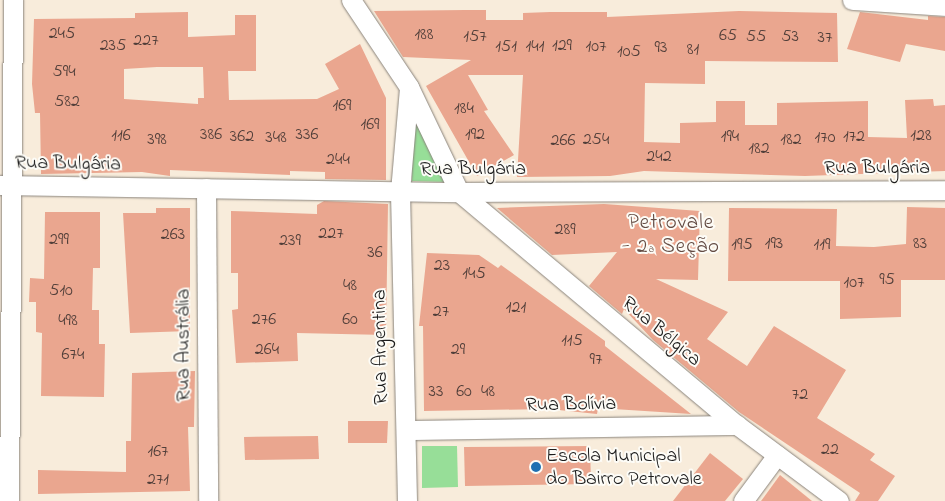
<!DOCTYPE html>
<meta charset="utf-8">
<style>
body{margin:0}
#map{position:relative;width:945px;height:501px;overflow:hidden;background:#f8ecdb;font-family:"Indie Flower",sans-serif}
div>[style]{position:absolute}
.green>*{inset:0;background:#97de98}
.building>*{inset:0;background:#eaa68f}
.roads{filter:drop-shadow(0 0 1px #8a847c) drop-shadow(0 0 1px #8a847c)}
.minor>*{height:19px;margin:-9.5px;padding:0 9.5px;transform-origin:9.5px;border-radius:9.5px;background:#fff}
.dots>*{width:14px;height:14px;translate:-50% -50%;box-sizing:border-box;border:2px solid #fdfcf7;border-radius:50%}
span{translate:-50% -50%;white-space:nowrap;text-align:center;line-height:1.15;-webkit-text-stroke:4px #fdfcf7;paint-order:stroke}
.number-label{font-size:18px;color:#503e39}
.number-label span{-webkit-text-stroke-width:0}
.street-label{font-size:20px;color:#1c1c1c}
.poi-label{font-size:20px;color:#1c1c1c}
.left{translate:0 -50%;text-align:left}
.neighbourhood-label{font-size:21px;color:#644c44;letter-spacing:1px}
</style>
<div id="map">
<div class="green">
<div style="clip-path:polygon(411px 107px,447px 182px,412px 181px)"></div>
<div style="clip-path:polygon(422px 446px,457px 446px,458px 487px,422px 488px)"></div>
</div>
<div class="building">
<div style="clip-path:polygon(465px 10px,486px 10px,486px 20px,523px 20px,523px 13px,550px 12px,607px 12px,607px 17px,739px 11px,837px 13px,838px 62px,705px 61px,705px 84px,645px 83px,644px 142px,680px 143px,680px 123px,716px 122px,716px 101px,745px 101px,745px 125px,777px 125px,777px 103px,868px 101px,868px 137px,907px 138px,905px 100px,933px 99px,934px 106px,945px 105px,945px 171px,805px 176px,644px 171px,610px 176px,517px 177px,523px 75px,468px 75px,488px 110px,484px 111px,514px 155px,477px 176px,426px 86px,471px 60px,403px 57px,374px 11px)"></div>
<div style="clip-path:polygon(evenodd,188px 12px,188px 37px,235px 35px,235px 15px,256px 15px,256px 71px,228px 71px,229px 100px,317px 99px,339px 89px,325px 64px,360px 44px,386px 98px,386px 180px,325px 179px,325px 172px,290px 171px,290px 175px,170px 170px,170px 176px,142px 172px,41px 174px,40px 113px,35px 113px,32px 84px,34px 19px,135px 18px,135px 13px,188px 12px,157px 67px,203px 67px,204px 98px,198px 98px,198px 104px,124px 99px,124px 69px,157px 67px)"></div>
<div style="clip-path:polygon(860px 12px,928px 20px,928px 16px,945px 17px,945px 51px,906px 44px,900px 62px,847px 49px)"></div>
<div style="clip-path:polygon(324px 201px,388px 204px,386px 335px,297px 333px,298px 361px,236px 363px,232px 310px,238px 309px,238px 273px,231px 273px,231px 211px,317px 214px,317px 205px)"></div>
<div style="clip-path:polygon(604px 204px,700px 211px,698px 280px,656px 279px,728px 312px,707px 339px,747px 366px,774px 326px,846px 370px,817px 418px,875px 454px,870px 460px,895px 476px,878px 501px,855px 501px,860px 493px,739px 412px,653px 340px,624px 309px,622px 314px,589px 286px,617px 252px,552px 255px,497px 208px)"></div>
<div style="clip-path:polygon(907px 207px,945px 208px,945px 280px,901px 280px,901px 317px,840px 319px,840px 281px,728px 281px,729px 208px,837px 209px,836px 246px,874px 247px,906px 244px)"></div>
<div style="clip-path:polygon(156px 208px,190px 208px,190px 331px,130px 333px,123px 213px,156px 213px)"></div>
<div style="clip-path:polygon(45px 212px,100px 212px,100px 268px,93px 268px,92px 310px,99px 310px,99px 344px,105px 344px,104px 397px,41px 396px,42px 333px,36px 332px,36px 302px,29px 302px,30px 278px,44px 279px)"></div>
<div style="clip-path:polygon(427px 253px,479px 255px,498px 268px,501px 265px,605px 341px,605px 346px,691px 414px,598px 408px,597px 414px,549px 409px,424px 411px,423px 326px,419px 326px)"></div>
<div style="clip-path:polygon(195px 371px,194px 427px,188px 427px,190px 491px,38px 494px,38px 470px,126px 472px,126px 441px,131px 441px,132px 373px)"></div>
<div style="clip-path:polygon(348px 421px,388px 421px,387px 443px,348px 443px)"></div>
<div style="clip-path:polygon(318px 436px,319px 459px,245px 460px,244px 437px)"></div>
<div style="clip-path:polygon(590px 446px,591px 484px,465px 486px,464px 447px)"></div>
<div style="clip-path:polygon(710px 453px,743px 479px,725px 501px,673px 501px)"></div>
<div style="clip-path:polygon(780px 475px,812px 501px,761px 501px)"></div>
</div>
<div class="roads">
<div class="minor">
<div style="left:351px;top:0;width:105px;rotate:56.3deg"></div>
<div style="left:409px;top:87px;width:116px;rotate:64.5deg"></div>
<div style="left:459px;top:192px;width:363px;rotate:40deg"></div>
<div style="left:737px;top:425px;width:127px;rotate:36.7deg"></div>
<div style="left:852px;top:0;width:93px;rotate:3.7deg"></div>
<div style="left:0;top:185px;width:459px;rotate:0.9deg"></div>
<div style="left:459px;top:192px;width:486px;rotate:-0.2deg"></div>
<div style="left:206px;top:188px;width:313px;rotate:89.6deg"></div>
<div style="left:406px;top:430px;width:331px;rotate:-0.9deg"></div>
<div style="left:9px;top:501px;width:501px;rotate:-89.54deg"></div>
<div style="left:407px;top:501px;width:310px;rotate:-91.3deg"></div>
<div style="left:400px;top:191px;width:102px;rotate:-85deg"></div>
<div style="left:743px;top:501px;width:57px;rotate:-53.5deg"></div>
</div>
</div>
<div class="dots">
<div style="left:536px;top:467px;background:#1f6fb2"></div>
</div>
<div class="number-label">
<span style="left:62px;top:34px">245</span>
<span style="left:424px;top:35px">188</span>
<span style="left:728px;top:36px">65</span>
<span style="left:475px;top:37px">157</span>
<span style="left:756px;top:37px">55</span>
<span style="left:790px;top:37px">53</span>
<span style="left:825px;top:38px">37</span>
<span style="left:146px;top:41px">227</span>
<span style="left:113px;top:46px">235</span>
<span style="left:562px;top:46px">129</span>
<span style="left:506px;top:47px">151</span>
<span style="left:535px;top:47px">141</span>
<span style="left:596px;top:47px">107</span>
<span style="left:661px;top:48px">93</span>
<span style="left:693px;top:50px">81</span>
<span style="left:629px;top:52px">105</span>
<span style="left:64px;top:72px">594</span>
<span style="left:67px;top:102px">582</span>
<span style="left:342px;top:106px">169</span>
<span style="left:464px;top:109px">184</span>
<span style="left:370px;top:125px">169</span>
<span style="left:211px;top:135px">386</span>
<span style="left:307px;top:135px">336</span>
<span style="left:475px;top:135px">192</span>
<span style="left:121px;top:136px">116</span>
<span style="left:921px;top:136px">128</span>
<span style="left:242px;top:137px">362</span>
<span style="left:730px;top:137px">194</span>
<span style="left:854px;top:137px">172</span>
<span style="left:276px;top:138px">348</span>
<span style="left:825px;top:138px">170</span>
<span style="left:157px;top:140px">398</span>
<span style="left:596px;top:140px">254</span>
<span style="left:791px;top:140px">182</span>
<span style="left:563px;top:141px">266</span>
<span style="left:759px;top:149px">182</span>
<span style="left:659px;top:157px">242</span>
<span style="left:338px;top:160px">244</span>
<span style="left:565px;top:230px">289</span>
<span style="left:331px;top:234px">227</span>
<span style="left:173px;top:235px">263</span>
<span style="left:59px;top:240px">299</span>
<span style="left:290px;top:241px">239</span>
<span style="left:774px;top:244px">193</span>
<span style="left:920px;top:244px">83</span>
<span style="left:742px;top:245px">195</span>
<span style="left:822px;top:245px">119</span>
<span style="left:375px;top:253px">36</span>
<span style="left:442px;top:266px">23</span>
<span style="left:474px;top:274px">145</span>
<span style="left:887px;top:280px">95</span>
<span style="left:854px;top:283px">107</span>
<span style="left:350px;top:286px">48</span>
<span style="left:61px;top:291px">510</span>
<span style="left:516px;top:308px">121</span>
<span style="left:441px;top:312px">27</span>
<span style="left:264px;top:320px">276</span>
<span style="left:350px;top:320px">60</span>
<span style="left:68px;top:321px">498</span>
<span style="left:572px;top:341px">115</span>
<span style="left:267px;top:350px">264</span>
<span style="left:458px;top:350px">29</span>
<span style="left:73px;top:355px">674</span>
<span style="left:596px;top:360px">97</span>
<span style="left:436px;top:392px">33</span>
<span style="left:464px;top:392px">60</span>
<span style="left:488px;top:392px">48</span>
<span style="left:800px;top:395px">72</span>
<span style="left:830px;top:450px">22</span>
<span style="left:158px;top:452px">167</span>
<span style="left:158px;top:480px">271</span>
</div>
<div class="street-label">
<span style="left:68px;top:164px;rotate:1deg">Rua Bulgária</span>
<span style="left:877px;top:168px">Rua Bulgária</span>
<span style="left:473px;top:169px">Rua Bulgária</span>
<span style="left:661px;top:332px;rotate:40deg">Rua Bélgica</span>
<span style="left:184px;top:345px;rotate:-90deg">Rua Austrália</span>
<span style="left:381px;top:347px;rotate:-91deg">Rua Argentina</span>
<span style="left:571px;top:405px;rotate:-1deg">Rua Bolívia</span>
</div>
<div class="poi-label">
<span class="left" style="left:546px;top:468px">Escola Municipal<br>do Bairro Petrovale</span>
</div>
<div class="neighbourhood-label">
<span style="left:671px;top:235px">Petrovale<br>- 2ª Seção</span>
</div>
</div>
